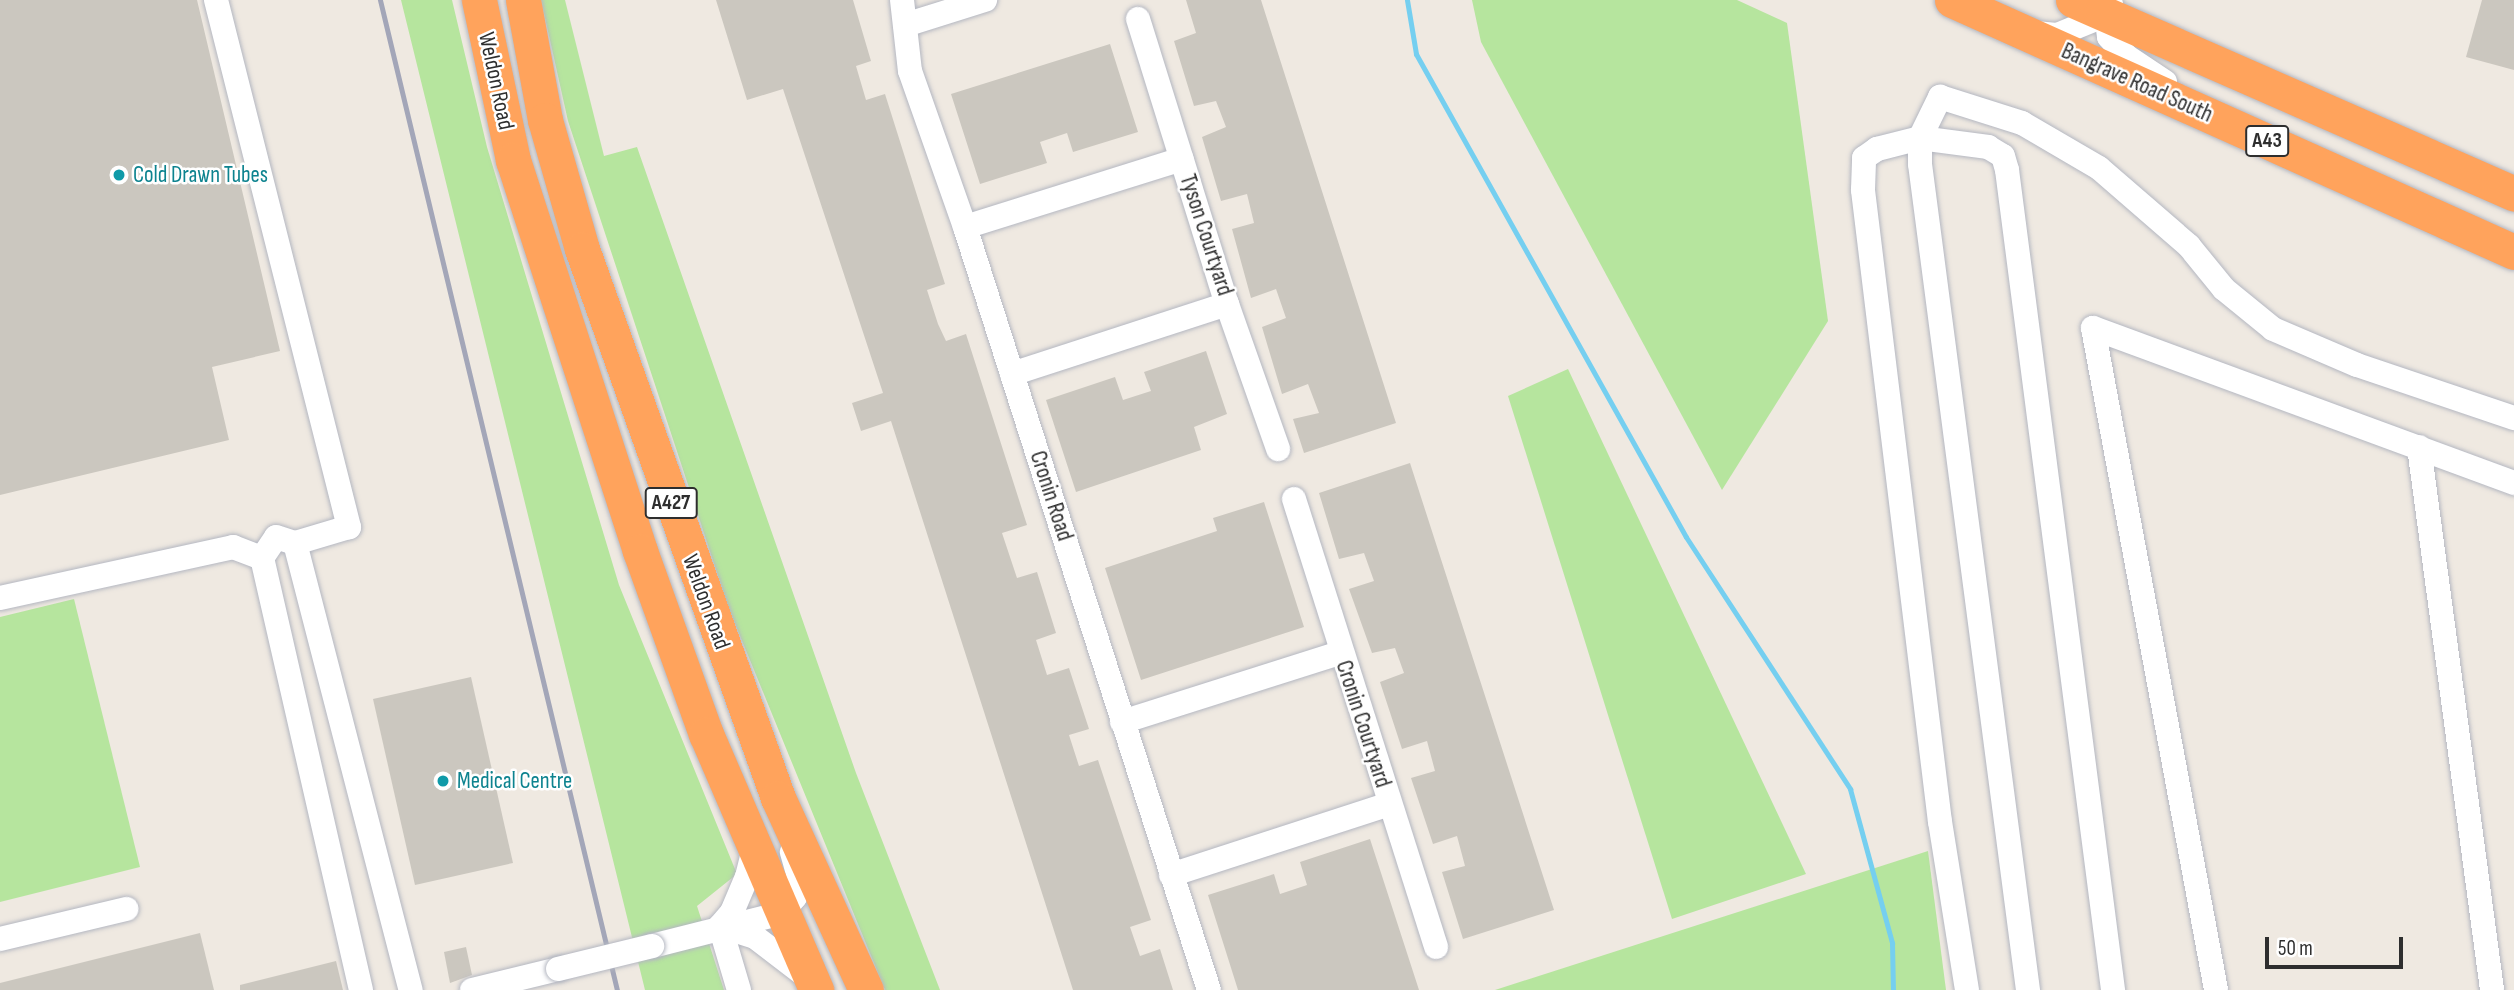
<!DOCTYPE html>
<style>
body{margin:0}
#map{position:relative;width:2514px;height:990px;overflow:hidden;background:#efe9e1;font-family:"Sofia Sans Condensed",sans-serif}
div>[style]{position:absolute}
.green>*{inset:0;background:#b6e59e}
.stream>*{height:5px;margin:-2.5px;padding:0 2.5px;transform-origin:2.5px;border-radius:2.5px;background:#75cff0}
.building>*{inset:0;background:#cbc7bf}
.roads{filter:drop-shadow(0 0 2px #b4b7c1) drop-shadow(0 0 2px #b4b7c1)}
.minor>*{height:24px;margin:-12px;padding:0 12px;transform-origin:12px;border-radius:12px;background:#fff}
.highway>*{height:35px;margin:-17.5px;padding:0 17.5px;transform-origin:17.5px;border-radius:17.5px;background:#ffa35c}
.rail>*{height:5px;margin:-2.5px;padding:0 2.5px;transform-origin:2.5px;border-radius:2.5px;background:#a3a6b8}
.bridges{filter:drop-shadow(0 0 2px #b4b7c1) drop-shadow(0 0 2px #b4b7c1)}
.minor-bridge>*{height:24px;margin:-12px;padding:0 12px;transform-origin:12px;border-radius:12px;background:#fff}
.dots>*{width:19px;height:19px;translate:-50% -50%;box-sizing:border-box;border:4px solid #fff;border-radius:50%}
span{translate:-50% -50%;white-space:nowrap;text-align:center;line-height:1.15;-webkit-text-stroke:5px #fff;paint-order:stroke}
.shield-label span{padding:2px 5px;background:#fff;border:2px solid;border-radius:5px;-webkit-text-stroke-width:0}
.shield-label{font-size:21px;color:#2e2e2e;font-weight:700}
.street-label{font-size:23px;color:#2e2e2e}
.culture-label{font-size:23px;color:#0d838f}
.left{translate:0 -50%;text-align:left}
.scale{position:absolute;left:2265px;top:937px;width:138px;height:32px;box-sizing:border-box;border:4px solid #2e2e2e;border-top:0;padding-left:9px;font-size:21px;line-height:24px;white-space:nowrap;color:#2e2e2e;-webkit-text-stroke:5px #fff;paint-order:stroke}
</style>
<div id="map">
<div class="green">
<div style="clip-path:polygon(401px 0,452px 0,487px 147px,619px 585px,737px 874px,697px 906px,724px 990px,645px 990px)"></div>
<div style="clip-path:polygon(541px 0,565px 0,604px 156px,637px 147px,856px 773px,940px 990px,885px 990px,729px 609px,568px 121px)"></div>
<div style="clip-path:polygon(1472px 0,1737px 0,1787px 23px,1828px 321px,1722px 490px,1481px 42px)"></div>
<div style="clip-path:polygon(1568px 369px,1806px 874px,1672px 919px,1508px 396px)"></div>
<div style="clip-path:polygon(74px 599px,140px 867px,0 902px,0 617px)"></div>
<div style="clip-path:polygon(1928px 851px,1946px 990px,1495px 990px)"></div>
</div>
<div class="stream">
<div style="left:1407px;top:0;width:55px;rotate:80.5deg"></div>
<div style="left:1416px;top:54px;width:553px;rotate:60.79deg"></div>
<div style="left:1686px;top:537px;width:301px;rotate:56.9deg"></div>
<div style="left:1850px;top:789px;width:160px;rotate:74.7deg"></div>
<div style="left:1892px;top:943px;width:47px;rotate:88.8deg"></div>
</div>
<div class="building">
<div style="clip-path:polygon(0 0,197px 0,280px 351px,212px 367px,229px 440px,0 495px)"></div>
<div style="clip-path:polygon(716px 0,853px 0,871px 61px,856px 66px,866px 100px,885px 94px,945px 284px,927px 290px,938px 324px,946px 341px,966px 334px,1027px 525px,1002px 533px,1017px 578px,1037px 572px,1056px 633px,1036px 640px,1047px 675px,1069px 668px,1089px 729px,1069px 735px,1079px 766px,1098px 760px,1151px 920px,1130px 927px,1140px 956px,1160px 949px,1173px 990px,1073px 990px,891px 421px,861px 431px,852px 403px,883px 393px,783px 89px,747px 100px)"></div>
<div style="clip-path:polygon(1186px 0,1261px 0,1396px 423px,1304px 453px,1293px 419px,1319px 413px,1308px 384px,1282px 394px,1262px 327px,1286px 318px,1276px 289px,1251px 298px,1232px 229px,1254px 223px,1247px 194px,1221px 201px,1202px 137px,1226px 127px,1216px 101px,1194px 106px,1174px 41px,1196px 33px)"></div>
<div style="clip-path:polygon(2482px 0,2514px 0,2514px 70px,2466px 57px)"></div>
<div style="clip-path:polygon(1110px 44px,1138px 132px,1073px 152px,1067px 133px,1040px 142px,1047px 163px,980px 184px,951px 94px)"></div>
<div style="clip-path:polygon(1206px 351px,1227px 414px,1194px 427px,1201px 450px,1076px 492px,1046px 400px,1115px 377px,1123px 400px,1151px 391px,1144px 372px)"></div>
<div style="clip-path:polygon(1410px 463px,1554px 910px,1463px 939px,1442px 872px,1465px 866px,1457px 836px,1433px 844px,1411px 778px,1435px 771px,1427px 741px,1402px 749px,1380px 682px,1404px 673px,1395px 648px,1372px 653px,1349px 589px,1374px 581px,1364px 553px,1339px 559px,1319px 493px)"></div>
<div style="clip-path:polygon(1264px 502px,1304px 627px,1141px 680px,1105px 568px,1217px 531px,1213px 518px)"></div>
<div style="clip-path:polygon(471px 677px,513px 863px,415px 885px,373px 699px)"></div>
<div style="clip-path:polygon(1370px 839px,1419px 990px,1238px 990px,1208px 895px,1274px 874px,1280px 894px,1307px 885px,1300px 862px)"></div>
<div style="clip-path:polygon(200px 933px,214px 990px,0 990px,0 983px)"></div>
<div style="clip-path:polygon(466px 947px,472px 975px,450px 983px,444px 952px)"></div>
<div style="clip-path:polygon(336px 961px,343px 990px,240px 990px,240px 985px)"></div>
</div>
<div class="roads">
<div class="minor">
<div style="left:216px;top:0;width:544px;rotate:75.84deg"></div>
<div style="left:349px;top:527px;width:56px;rotate:163.5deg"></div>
<div style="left:902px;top:0;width:71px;rotate:83.6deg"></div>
<div style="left:910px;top:71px;width:165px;rotate:70.6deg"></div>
<div style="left:965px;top:227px;width:801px;rotate:72.27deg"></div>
<div style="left:2111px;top:4px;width:12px;rotate:114deg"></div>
<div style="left:2106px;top:15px;width:22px;rotate:82deg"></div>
<div style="left:2109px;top:37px;width:25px;rotate:48deg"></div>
<div style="left:2126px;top:56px;width:47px;rotate:33.7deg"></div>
<div style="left:1138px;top:19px;width:299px;rotate:72.7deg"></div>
<div style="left:1227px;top:304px;width:154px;rotate:70.6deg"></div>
<div style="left:905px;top:25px;width:84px;rotate:-17.4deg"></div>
<div style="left:2035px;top:33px;width:22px;rotate:5deg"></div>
<div style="left:2057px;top:35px;width:53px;rotate:-22.2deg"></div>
<div style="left:965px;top:227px;width:227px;rotate:-17.4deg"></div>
<div style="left:2093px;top:328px;width:673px;rotate:79.47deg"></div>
<div style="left:2093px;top:328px;width:449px;rotate:20.2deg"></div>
<div style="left:1012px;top:374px;width:226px;rotate:-18deg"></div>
<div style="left:2419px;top:447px;width:548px;rotate:82.34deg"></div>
<div style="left:1294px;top:499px;width:470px;rotate:72.4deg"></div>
<div style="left:0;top:598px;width:239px;rotate:-12.3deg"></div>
<div style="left:233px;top:547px;width:31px;rotate:21deg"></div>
<div style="left:1122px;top:722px;width:229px;rotate:-17.6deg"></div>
<div style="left:1171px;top:875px;width:229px;rotate:-18deg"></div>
<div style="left:720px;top:926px;width:18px;rotate:-49deg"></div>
<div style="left:732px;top:912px;width:38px;rotate:-67deg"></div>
<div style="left:747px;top:877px;width:30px;rotate:-76deg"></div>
<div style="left:720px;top:926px;width:67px;rotate:73.5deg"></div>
<div style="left:724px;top:927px;width:33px;rotate:18deg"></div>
<div style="left:755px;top:937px;width:64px;rotate:37.4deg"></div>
<div style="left:0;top:939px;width:130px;rotate:-13.4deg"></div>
<div style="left:652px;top:946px;width:134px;rotate:-14.2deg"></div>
<div style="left:782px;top:913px;width:21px;rotate:-51deg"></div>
<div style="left:795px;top:897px;width:20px;rotate:-79deg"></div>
<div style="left:799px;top:877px;width:26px;rotate:-106deg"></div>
<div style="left:361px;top:990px;width:443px;rotate:-102.9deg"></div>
<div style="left:262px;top:558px;width:25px;rotate:-56deg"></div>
<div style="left:276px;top:537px;width:20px;rotate:18deg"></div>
<div style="left:295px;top:543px;width:462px;rotate:75.5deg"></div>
<div style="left:472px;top:990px;width:89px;rotate:-13.7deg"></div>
<div style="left:1967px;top:990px;width:170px;rotate:-99.1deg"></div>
<div style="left:1940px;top:822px;width:637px;rotate:-96.95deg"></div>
<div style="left:1863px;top:190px;width:32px;rotate:-88deg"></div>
<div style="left:1864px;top:158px;width:16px;rotate:-35deg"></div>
<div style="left:1877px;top:149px;width:44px;rotate:-14.3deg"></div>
<div style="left:1920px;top:138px;width:69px;rotate:7.5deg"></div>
<div style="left:1988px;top:147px;width:17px;rotate:31deg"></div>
<div style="left:2003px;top:156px;width:15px;rotate:74deg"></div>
<div style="left:2007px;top:170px;width:827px;rotate:82.63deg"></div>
<div style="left:2028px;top:990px;width:833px;rotate:-97.45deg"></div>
<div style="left:1920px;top:164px;width:26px;rotate:-90deg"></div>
<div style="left:1920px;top:138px;width:46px;rotate:-64deg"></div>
<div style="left:1940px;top:97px;width:86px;rotate:17.6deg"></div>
<div style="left:2022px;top:123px;width:89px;rotate:30.3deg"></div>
<div style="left:2099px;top:168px;width:119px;rotate:40.9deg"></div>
<div style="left:2189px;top:246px;width:55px;rotate:50.9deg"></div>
<div style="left:2224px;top:289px;width:63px;rotate:39.2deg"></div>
<div style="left:2273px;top:329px;width:91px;rotate:23.2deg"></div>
<div style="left:2357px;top:365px;width:166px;rotate:18.7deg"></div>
</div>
<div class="highway">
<div style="left:479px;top:0;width:164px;rotate:78deg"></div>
<div style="left:513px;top:160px;width:411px;rotate:72deg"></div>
<div style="left:640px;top:551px;width:195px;rotate:70.2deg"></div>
<div style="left:706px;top:734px;width:279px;rotate:66.7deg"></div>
<div style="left:523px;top:0;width:122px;rotate:79.6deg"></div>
<div style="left:545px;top:120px;width:134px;rotate:74deg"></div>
<div style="left:582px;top:249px;width:583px;rotate:70.35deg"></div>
<div style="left:778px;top:798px;width:211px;rotate:65.4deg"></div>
<div style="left:1952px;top:0;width:616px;rotate:24.15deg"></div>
<div style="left:2073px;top:0;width:482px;rotate:23.7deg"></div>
</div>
</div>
<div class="rail">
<div style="left:380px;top:0;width:1018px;rotate:76.54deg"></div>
</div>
<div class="bridges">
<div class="minor-bridge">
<div style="left:558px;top:969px;width:97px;rotate:-13.7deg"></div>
</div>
</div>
<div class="dots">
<div style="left:119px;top:175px;background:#0f9aa8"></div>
<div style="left:443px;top:781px;background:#0f9aa8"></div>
</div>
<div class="shield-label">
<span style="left:2267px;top:141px">A43</span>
<span style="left:671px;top:503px">A427</span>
</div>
<div class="street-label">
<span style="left:496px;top:81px;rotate:78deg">Weldon Road</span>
<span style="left:2137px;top:83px;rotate:24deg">Bangrave Road South</span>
<span style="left:1206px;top:235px;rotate:72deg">Tyson Courtyard</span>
<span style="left:1051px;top:496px;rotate:72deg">Cronin Road</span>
<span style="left:706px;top:602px;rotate:70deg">Weldon Road</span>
<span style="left:1363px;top:724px;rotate:72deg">Cronin Courtyard</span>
</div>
<div class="culture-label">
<span class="left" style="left:133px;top:175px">Cold Drawn Tubes</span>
<span class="left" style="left:457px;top:781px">Medical Centre</span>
</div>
<div class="scale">50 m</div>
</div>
